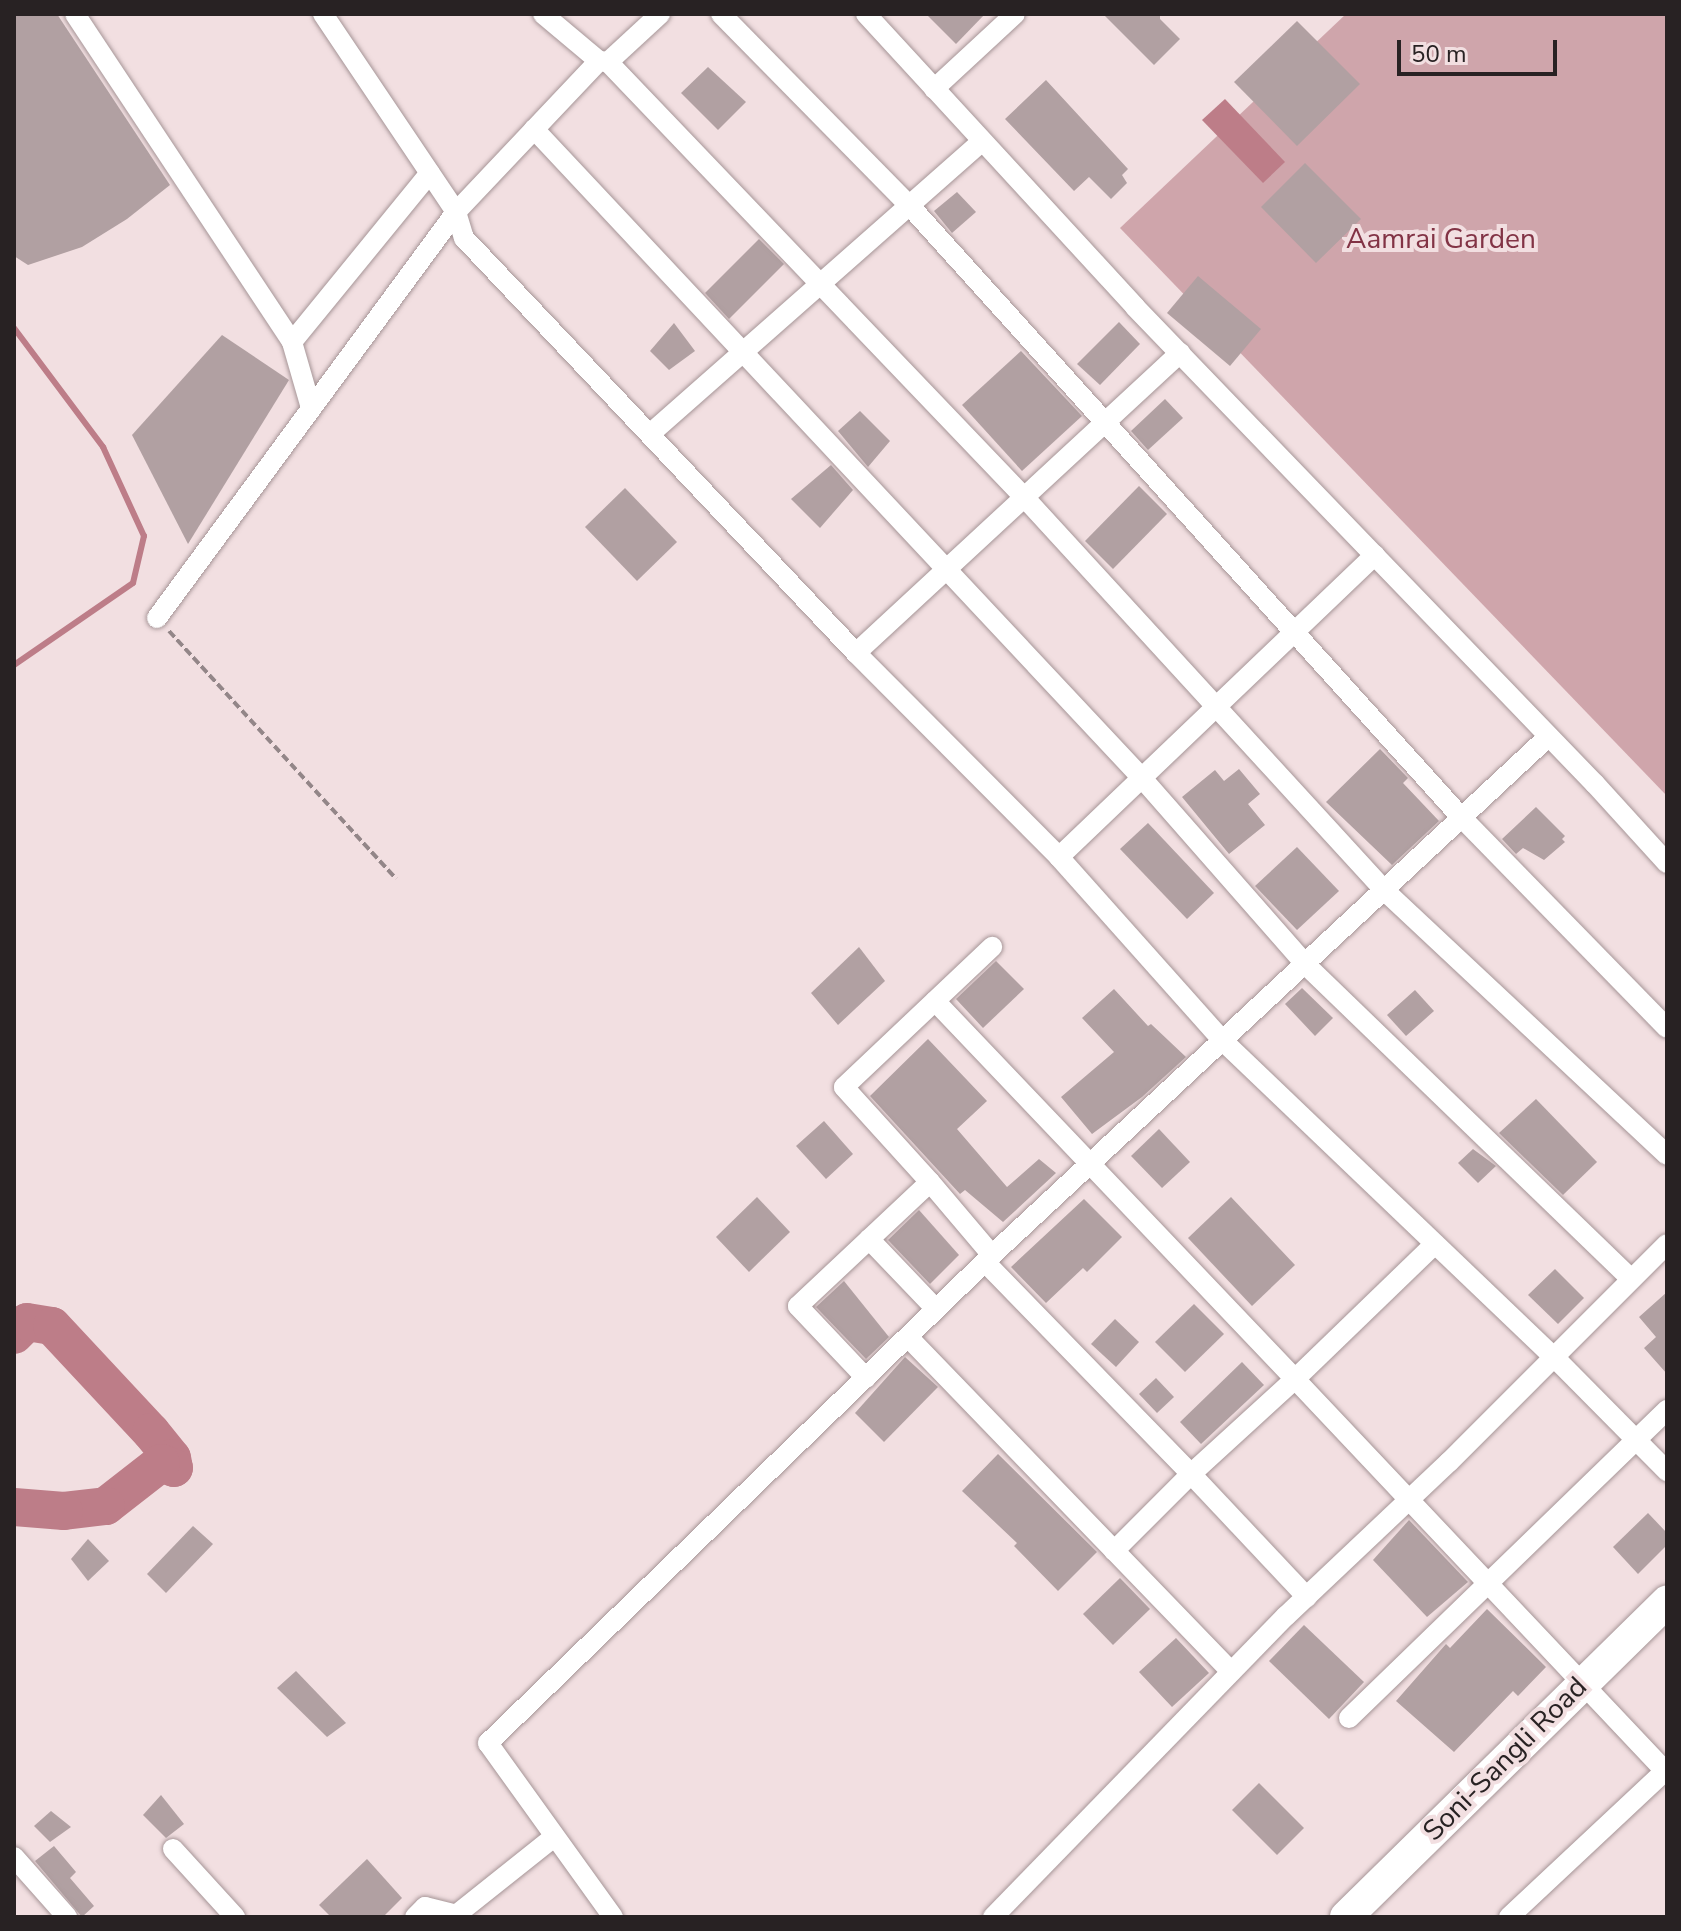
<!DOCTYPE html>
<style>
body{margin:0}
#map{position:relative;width:1681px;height:1931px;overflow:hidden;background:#f2dfe1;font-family:"Nunito Sans",sans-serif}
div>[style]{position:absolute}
.green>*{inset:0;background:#cfa5ab}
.water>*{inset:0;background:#bd7d88}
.stream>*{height:6px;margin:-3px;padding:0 3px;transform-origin:3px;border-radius:3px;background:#bd7d88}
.river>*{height:38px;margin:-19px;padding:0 19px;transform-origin:19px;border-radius:19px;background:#bd7d88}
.building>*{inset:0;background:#b1a0a2}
.path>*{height:4px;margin-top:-2px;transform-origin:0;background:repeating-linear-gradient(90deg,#938688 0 8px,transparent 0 12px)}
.roads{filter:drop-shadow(0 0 2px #a69597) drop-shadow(0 0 2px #a69597)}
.minor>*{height:20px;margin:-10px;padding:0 10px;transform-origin:10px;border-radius:10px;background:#fff}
.primary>*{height:32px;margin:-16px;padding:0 16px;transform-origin:16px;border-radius:16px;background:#fff}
span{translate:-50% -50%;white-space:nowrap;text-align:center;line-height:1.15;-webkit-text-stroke:8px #f2dfe1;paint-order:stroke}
.park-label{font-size:28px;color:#823345}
.street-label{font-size:28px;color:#282223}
.frame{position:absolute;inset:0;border:16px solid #282223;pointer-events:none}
.scale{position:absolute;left:1397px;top:40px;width:160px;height:36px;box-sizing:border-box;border:4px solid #282223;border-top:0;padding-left:10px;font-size:24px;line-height:28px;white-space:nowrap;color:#282223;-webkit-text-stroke:6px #f2dfe1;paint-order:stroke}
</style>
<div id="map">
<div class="green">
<div style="clip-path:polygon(1346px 14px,1667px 14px,1667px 796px,1120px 228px)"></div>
</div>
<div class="water">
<div style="clip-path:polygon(1225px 99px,1285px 162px,1263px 183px,1202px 120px)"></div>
</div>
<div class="stream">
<div style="left:14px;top:328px;width:149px;rotate:53.2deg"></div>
<div style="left:103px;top:447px;width:98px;rotate:65.3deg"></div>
<div style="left:144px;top:536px;width:48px;rotate:103.2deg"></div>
<div style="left:133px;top:583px;width:145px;rotate:145.4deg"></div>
</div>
<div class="river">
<div style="left:14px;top:1335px;width:18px;rotate:-45deg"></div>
<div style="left:27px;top:1322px;width:25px;rotate:9deg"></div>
<div style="left:52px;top:1326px;width:145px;rotate:47deg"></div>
<div style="left:151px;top:1432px;width:33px;rotate:51deg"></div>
<div style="left:172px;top:1458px;width:10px;rotate:79deg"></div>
<div style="left:174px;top:1468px;width:14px;rotate:-159deg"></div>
<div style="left:161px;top:1463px;width:70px;rotate:142deg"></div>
<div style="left:106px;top:1506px;width:42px;rotate:173.2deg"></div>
<div style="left:64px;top:1511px;width:50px;rotate:-175.4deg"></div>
</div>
<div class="building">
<div style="clip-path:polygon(14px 14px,57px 14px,170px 185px,127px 219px,82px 247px,28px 265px,14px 256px)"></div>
<div style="clip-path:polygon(926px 14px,985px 14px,956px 44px)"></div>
<div style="clip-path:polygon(1103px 14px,1160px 14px,1160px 19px,1180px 39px,1154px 65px)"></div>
<div style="clip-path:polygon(1297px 21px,1360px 84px,1297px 146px,1234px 82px)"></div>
<div style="clip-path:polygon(708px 67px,746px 102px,718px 130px,681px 93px)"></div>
<div style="clip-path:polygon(1046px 80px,1128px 169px,1122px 175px,1127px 183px,1111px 199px,1089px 177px,1074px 191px,1005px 119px)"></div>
<div style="clip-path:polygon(1305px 163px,1361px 219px,1316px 263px,1261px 207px)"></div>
<div style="clip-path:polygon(957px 192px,976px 212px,952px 233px,934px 211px)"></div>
<div style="clip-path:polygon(759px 239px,784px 264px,729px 319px,705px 293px)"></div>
<div style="clip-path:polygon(1198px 276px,1261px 329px,1230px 366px,1167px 313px)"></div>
<div style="clip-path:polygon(1119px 322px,1140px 344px,1100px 385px,1077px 364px)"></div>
<div style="clip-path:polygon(674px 323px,695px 351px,669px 370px,650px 351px)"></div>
<div style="clip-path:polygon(222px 335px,289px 380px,188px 544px,132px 435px)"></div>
<div style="clip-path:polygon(1021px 351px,1082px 416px,1022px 471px,962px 405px)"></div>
<div style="clip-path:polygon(1165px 399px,1183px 418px,1148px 450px,1131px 431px)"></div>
<div style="clip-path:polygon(860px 411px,890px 441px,868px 467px,838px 431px)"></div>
<div style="clip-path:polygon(831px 465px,853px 490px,820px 528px,791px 499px)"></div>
<div style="clip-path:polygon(1139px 486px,1167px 514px,1113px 569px,1085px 541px)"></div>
<div style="clip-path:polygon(625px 488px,677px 542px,637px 581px,585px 527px)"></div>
<div style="clip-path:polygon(1380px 749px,1408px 778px,1403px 783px,1439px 821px,1392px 865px,1326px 802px)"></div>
<div style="clip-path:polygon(1239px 769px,1260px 794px,1248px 804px,1265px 825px,1229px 854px,1182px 797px,1215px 770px,1224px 781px)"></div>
<div style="clip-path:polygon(1536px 807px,1565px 836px,1562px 839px,1565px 842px,1544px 860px,1523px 848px,1516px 854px,1502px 839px)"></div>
<div style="clip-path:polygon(1148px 823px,1214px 893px,1187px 919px,1120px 849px)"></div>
<div style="clip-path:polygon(1297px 847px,1339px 891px,1297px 930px,1255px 886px)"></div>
<div style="clip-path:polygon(859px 947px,885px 981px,838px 1025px,811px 993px)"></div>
<div style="clip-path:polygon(996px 961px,1024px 989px,983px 1028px,956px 999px)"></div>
<div style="clip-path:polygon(1302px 988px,1333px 1018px,1315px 1036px,1285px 1004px)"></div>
<div style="clip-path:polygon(1114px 989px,1148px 1026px,1151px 1024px,1186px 1057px,1142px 1097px,1092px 1134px,1061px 1097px,1114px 1052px,1082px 1018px)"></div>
<div style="clip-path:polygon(1415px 990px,1434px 1011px,1406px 1036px,1387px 1015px)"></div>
<div style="clip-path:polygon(928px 1039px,987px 1101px,957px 1129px,1007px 1187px,1039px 1159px,1056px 1173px,1003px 1222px,965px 1190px,960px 1194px,870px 1096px)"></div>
<div style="clip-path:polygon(1536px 1099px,1597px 1162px,1563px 1195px,1499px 1133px)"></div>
<div style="clip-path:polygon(824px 1121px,853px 1154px,826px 1179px,796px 1146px)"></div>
<div style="clip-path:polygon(1159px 1129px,1190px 1162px,1162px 1188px,1131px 1156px)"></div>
<div style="clip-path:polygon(1473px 1149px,1496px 1166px,1478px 1183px,1458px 1163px)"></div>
<div style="clip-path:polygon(757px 1197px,790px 1232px,749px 1272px,716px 1237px)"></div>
<div style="clip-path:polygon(1231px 1197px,1295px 1265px,1252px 1306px,1188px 1238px)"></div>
<div style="clip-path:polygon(1084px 1199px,1122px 1237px,1087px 1272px,1083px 1268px,1046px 1303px,1011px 1267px)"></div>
<div style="clip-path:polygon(919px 1210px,959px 1255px,930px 1284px,888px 1240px)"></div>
<div style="clip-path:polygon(1555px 1269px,1584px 1298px,1558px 1324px,1528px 1295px)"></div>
<div style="clip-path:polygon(844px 1281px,889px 1337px,866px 1359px,816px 1307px)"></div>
<div style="clip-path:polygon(1667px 1292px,1667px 1374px,1644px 1348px,1656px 1337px,1639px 1317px)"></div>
<div style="clip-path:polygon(1194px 1304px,1224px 1334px,1185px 1372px,1155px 1342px)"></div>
<div style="clip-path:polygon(1115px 1319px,1139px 1342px,1116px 1367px,1091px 1344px)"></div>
<div style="clip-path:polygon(905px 1357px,938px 1387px,884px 1442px,855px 1413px)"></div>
<div style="clip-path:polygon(1242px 1362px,1264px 1385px,1201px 1444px,1180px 1422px)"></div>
<div style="clip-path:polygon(1156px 1378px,1174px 1397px,1157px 1413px,1139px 1394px)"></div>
<div style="clip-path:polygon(998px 1454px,1097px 1552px,1058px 1591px,1014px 1546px,1017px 1543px,962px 1491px)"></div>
<div style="clip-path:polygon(1648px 1513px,1667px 1533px,1667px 1545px,1638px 1574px,1613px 1547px)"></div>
<div style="clip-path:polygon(1409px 1520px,1468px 1582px,1427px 1617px,1373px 1560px)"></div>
<div style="clip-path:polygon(193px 1526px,213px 1544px,166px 1593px,147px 1574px)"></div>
<div style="clip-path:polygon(88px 1539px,109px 1561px,88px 1581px,71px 1559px)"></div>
<div style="clip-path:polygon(1120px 1578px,1150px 1609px,1113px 1645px,1083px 1614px)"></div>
<div style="clip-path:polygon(1487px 1609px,1546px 1667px,1518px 1696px,1513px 1691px,1454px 1752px,1396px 1701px,1446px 1644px,1450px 1648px)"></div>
<div style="clip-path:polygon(1304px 1625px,1364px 1682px,1329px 1719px,1269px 1661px)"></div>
<div style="clip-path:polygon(1176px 1638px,1209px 1673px,1172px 1707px,1139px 1672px)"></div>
<div style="clip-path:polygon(296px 1671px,346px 1723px,327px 1737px,277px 1688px)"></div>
<div style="clip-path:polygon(1259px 1783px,1304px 1828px,1277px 1855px,1232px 1810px)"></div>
<div style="clip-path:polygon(161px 1795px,184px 1824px,166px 1838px,143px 1815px)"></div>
<div style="clip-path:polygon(51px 1811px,71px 1827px,50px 1842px,34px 1826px)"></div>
<div style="clip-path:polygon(54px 1846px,76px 1872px,70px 1878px,94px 1906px,82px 1917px,35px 1861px)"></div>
<div style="clip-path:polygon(367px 1859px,402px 1898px,383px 1917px,331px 1917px,319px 1905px)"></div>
</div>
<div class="path">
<div style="left:169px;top:631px;width:336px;rotate:47.5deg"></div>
</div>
<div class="roads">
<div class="minor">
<div style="left:75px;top:14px;width:393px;rotate:56.5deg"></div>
<div style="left:292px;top:342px;width:69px;rotate:73.9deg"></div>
<div style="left:323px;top:14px;width:239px;rotate:56.1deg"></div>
<div style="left:456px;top:212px;width:27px;rotate:73deg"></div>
<div style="left:464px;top:238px;width:571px;rotate:46.63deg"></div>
<div style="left:856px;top:653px;width:288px;rotate:45.1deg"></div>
<div style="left:1059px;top:857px;width:248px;rotate:48.3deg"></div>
<div style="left:1224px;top:1042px;width:456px;rotate:43.7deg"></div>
<div style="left:1554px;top:1357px;width:161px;rotate:45.3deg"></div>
<div style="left:543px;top:14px;width:73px;rotate:40deg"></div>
<div style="left:721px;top:14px;width:268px;rotate:45.5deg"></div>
<div style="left:909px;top:205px;width:826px;rotate:47.95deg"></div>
<div style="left:1462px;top:818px;width:293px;rotate:45.7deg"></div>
<div style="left:866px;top:14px;width:398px;rotate:47.4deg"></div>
<div style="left:1135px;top:307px;width:663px;rotate:46.04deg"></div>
<div style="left:1595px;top:784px;width:107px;rotate:47.7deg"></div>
<div style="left:608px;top:62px;width:602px;rotate:46.28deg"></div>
<div style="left:1024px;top:497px;width:534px;rotate:47.5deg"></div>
<div style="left:1385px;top:891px;width:386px;rotate:43.1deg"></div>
<div style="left:934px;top:89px;width:110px;rotate:-42.8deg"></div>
<div style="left:534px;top:129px;width:888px;rotate:46.87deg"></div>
<div style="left:1141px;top:777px;width:250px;rotate:48.7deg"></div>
<div style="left:1306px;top:965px;width:452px;rotate:44deg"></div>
<div style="left:292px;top:342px;width:218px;rotate:-50.8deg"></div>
<div style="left:650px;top:434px;width:443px;rotate:-41.4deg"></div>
<div style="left:157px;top:618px;width:504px;rotate:-53.63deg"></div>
<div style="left:456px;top:212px;width:208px;rotate:-46.6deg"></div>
<div style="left:599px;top:61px;width:9px;rotate:6deg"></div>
<div style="left:608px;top:62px;width:71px;rotate:-42.7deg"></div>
<div style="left:856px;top:653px;width:442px;rotate:-42.8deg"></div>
<div style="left:1059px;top:857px;width:437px;rotate:-43.7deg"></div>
<div style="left:935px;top:1001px;width:522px;rotate:46.4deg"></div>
<div style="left:1295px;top:1379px;width:194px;rotate:-44deg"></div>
<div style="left:930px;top:1182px;width:128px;rotate:-132.2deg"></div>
<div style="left:844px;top:1087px;width:204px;rotate:-43.4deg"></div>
<div style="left:869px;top:1239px;width:97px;rotate:46.3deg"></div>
<div style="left:985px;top:1262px;width:296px;rotate:45.8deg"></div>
<div style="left:1191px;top:1474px;width:141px;rotate:-42.4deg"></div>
<div style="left:1295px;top:1379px;width:539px;rotate:46.65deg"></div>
<div style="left:1665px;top:1771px;width:3px;rotate:-45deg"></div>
<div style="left:908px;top:1337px;width:465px;rotate:46deg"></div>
<div style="left:866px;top:1378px;width:99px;rotate:-133.4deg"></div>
<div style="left:798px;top:1306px;width:181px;rotate:-43.2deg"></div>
<div style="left:930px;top:1182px;width:96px;rotate:49.7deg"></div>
<div style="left:1114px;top:1551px;width:109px;rotate:-45deg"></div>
<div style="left:1191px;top:1474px;width:169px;rotate:46.7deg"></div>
<div style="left:1349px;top:1718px;width:443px;rotate:-44.1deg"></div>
<div style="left:173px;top:1849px;width:92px;rotate:47.6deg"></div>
<div style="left:14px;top:1857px;width:80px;rotate:48.5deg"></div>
<div style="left:415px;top:1917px;width:14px;rotate:-45deg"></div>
<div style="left:425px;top:1907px;width:32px;rotate:14deg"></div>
<div style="left:456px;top:1915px;width:125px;rotate:-38.5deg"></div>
<div style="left:613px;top:1917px;width:214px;rotate:-125.7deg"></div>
<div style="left:488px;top:1743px;width:702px;rotate:-44.08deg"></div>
<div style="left:992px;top:1255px;width:761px;rotate:-42.98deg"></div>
<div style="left:993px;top:1917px;width:420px;rotate:-45.8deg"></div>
<div style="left:1286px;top:1616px;width:224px;rotate:-43.4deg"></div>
<div style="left:1449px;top:1462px;width:308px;rotate:-45deg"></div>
<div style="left:1509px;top:1917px;width:214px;rotate:-43.1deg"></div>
<div style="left:1665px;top:1771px;width:3px;rotate:45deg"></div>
</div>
<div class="primary">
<div style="left:1346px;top:1917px;width:450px;rotate:-44.5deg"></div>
</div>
</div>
<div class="park-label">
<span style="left:1441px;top:239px">Aamrai Garden</span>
</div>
<div class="street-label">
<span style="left:1505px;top:1759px;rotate:-45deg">Soni-Sangli Road</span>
</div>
<div class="frame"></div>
<div class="scale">50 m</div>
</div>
